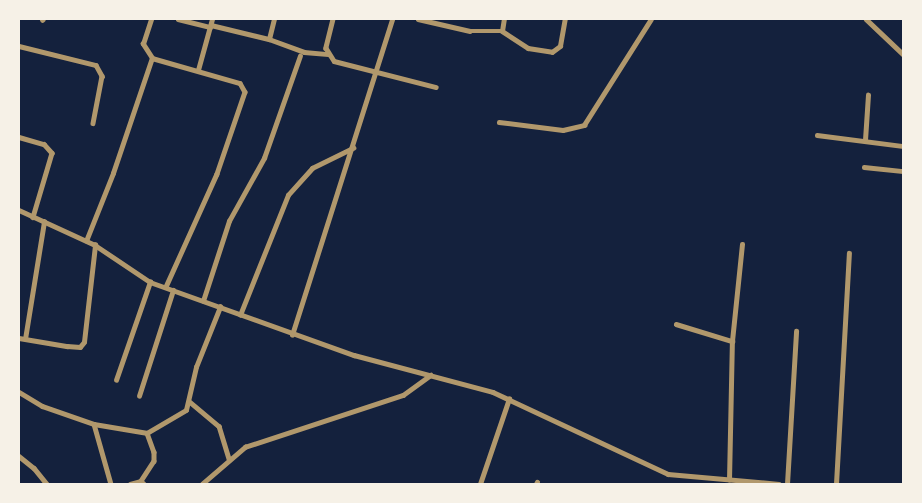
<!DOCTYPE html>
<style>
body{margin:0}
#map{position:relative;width:922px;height:503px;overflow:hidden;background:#14213d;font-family:Bitter,serif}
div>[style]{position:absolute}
.minor>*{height:4.5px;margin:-2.25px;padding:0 2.25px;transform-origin:2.25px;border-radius:2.25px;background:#b1986c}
span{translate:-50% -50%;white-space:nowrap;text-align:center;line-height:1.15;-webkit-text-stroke:4px #f6f1e7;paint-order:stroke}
.frame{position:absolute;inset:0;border:20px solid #f6f1e7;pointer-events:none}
</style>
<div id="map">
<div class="minor">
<div style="left:178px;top:19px;width:33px;rotate:14deg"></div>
<div style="left:333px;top:19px;width:30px;rotate:104deg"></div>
<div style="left:326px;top:48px;width:15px;rotate:58deg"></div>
<div style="left:334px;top:61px;width:105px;rotate:14.3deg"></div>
<div style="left:418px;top:19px;width:53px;rotate:13deg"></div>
<div style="left:470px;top:31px;width:32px"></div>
<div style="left:502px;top:31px;width:31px;rotate:33deg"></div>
<div style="left:528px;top:48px;width:24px;rotate:9deg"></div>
<div style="left:552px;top:52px;width:10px;rotate:-37deg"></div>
<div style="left:560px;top:46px;width:27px;rotate:-80deg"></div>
<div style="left:866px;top:19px;width:51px;rotate:43.4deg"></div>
<div style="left:42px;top:20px;width:1px;rotate:-45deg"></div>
<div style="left:211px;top:25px;width:60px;rotate:13.6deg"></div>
<div style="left:269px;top:39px;width:37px;rotate:20deg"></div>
<div style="left:304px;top:52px;width:24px;rotate:5deg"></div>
<div style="left:502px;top:31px;width:12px;rotate:-81deg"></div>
<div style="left:269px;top:39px;width:21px;rotate:-76deg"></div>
<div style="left:19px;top:46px;width:79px;rotate:13.9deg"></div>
<div style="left:96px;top:65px;width:13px;rotate:61deg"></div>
<div style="left:102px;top:76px;width:48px;rotate:100.8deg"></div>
<div style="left:152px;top:58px;width:91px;rotate:15.9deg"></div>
<div style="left:240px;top:83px;width:10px;rotate:61deg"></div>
<div style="left:245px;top:92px;width:87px;rotate:108.9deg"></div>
<div style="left:217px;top:174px;width:124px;rotate:114.3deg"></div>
<div style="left:198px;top:70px;width:53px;rotate:-74.6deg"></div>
<div style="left:499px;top:122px;width:64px;rotate:7.1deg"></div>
<div style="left:563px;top:130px;width:22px;rotate:-13deg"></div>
<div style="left:584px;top:125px;width:125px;rotate:-57.7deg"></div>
<div style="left:817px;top:135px;width:87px;rotate:7.3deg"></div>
<div style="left:19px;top:137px;width:26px;rotate:16deg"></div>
<div style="left:44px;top:144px;width:12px;rotate:48deg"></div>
<div style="left:52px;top:153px;width:67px;rotate:106.5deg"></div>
<div style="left:865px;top:140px;width:45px;rotate:-86.2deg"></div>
<div style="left:864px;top:167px;width:39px;rotate:6deg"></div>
<div style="left:19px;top:210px;width:84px;rotate:24.7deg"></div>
<div style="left:95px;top:245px;width:66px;rotate:33.9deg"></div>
<div style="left:150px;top:282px;width:217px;rotate:19.7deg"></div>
<div style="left:354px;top:355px;width:144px;rotate:14.9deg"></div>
<div style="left:493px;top:392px;width:193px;rotate:25.1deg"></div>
<div style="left:668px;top:474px;width:111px;rotate:5.1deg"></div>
<div style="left:86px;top:241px;width:73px;rotate:-68.3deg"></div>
<div style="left:113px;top:173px;width:121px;rotate:-71.3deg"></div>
<div style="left:152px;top:58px;width:17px;rotate:-123deg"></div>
<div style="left:143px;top:44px;width:26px;rotate:-72deg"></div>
<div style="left:203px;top:301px;width:84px;rotate:-72deg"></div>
<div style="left:229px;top:221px;width:72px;rotate:-60.9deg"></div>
<div style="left:264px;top:158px;width:108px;rotate:-70.6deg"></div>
<div style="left:240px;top:315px;width:129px;rotate:-68.2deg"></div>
<div style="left:288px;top:195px;width:36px;rotate:-48deg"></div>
<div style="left:312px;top:168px;width:46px;rotate:-26deg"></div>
<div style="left:676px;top:324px;width:59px;rotate:16.9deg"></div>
<div style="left:292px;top:335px;width:331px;rotate:-72.4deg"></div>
<div style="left:19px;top:338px;width:49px;rotate:9.5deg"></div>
<div style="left:67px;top:346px;width:13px;rotate:4deg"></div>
<div style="left:80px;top:347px;width:6px;rotate:-51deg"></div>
<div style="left:84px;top:342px;width:98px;rotate:-83.5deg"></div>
<div style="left:25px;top:339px;width:119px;rotate:-80.8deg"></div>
<div style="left:116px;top:380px;width:104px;rotate:-70.9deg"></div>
<div style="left:19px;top:392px;width:27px;rotate:31deg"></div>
<div style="left:42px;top:406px;width:55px;rotate:19.1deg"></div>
<div style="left:94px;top:424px;width:62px;rotate:74.2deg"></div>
<div style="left:139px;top:396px;width:111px;rotate:-72.2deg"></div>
<div style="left:190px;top:402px;width:38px;rotate:40deg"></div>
<div style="left:219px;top:426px;width:34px;rotate:73deg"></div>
<div style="left:94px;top:424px;width:54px;rotate:9.6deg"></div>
<div style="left:147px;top:433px;width:20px;rotate:70deg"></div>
<div style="left:154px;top:452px;width:9px;rotate:90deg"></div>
<div style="left:154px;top:461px;width:24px;rotate:123deg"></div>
<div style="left:147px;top:433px;width:45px;rotate:-30.5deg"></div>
<div style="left:186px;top:410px;width:44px;rotate:-76.9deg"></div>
<div style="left:196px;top:367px;width:65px;rotate:-68.2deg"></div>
<div style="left:19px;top:456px;width:19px;rotate:39deg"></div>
<div style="left:34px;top:468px;width:21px;rotate:51deg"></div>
<div style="left:729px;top:480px;width:139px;rotate:-88.8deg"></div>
<div style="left:732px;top:341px;width:97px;rotate:-84.1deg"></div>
<div style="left:130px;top:484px;width:11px;rotate:-15deg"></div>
<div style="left:141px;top:481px;width:4px;rotate:45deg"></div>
<div style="left:202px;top:484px;width:57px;rotate:-40.7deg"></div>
<div style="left:245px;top:447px;width:166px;rotate:-18.2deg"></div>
<div style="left:403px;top:395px;width:34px;rotate:-36deg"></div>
<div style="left:480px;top:484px;width:90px;rotate:-71.2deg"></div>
<div style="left:536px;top:484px;width:2px;rotate:-63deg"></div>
<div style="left:787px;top:484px;width:153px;rotate:-86.6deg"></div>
<div style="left:836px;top:484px;width:231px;rotate:-86.8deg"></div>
</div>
<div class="frame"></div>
</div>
